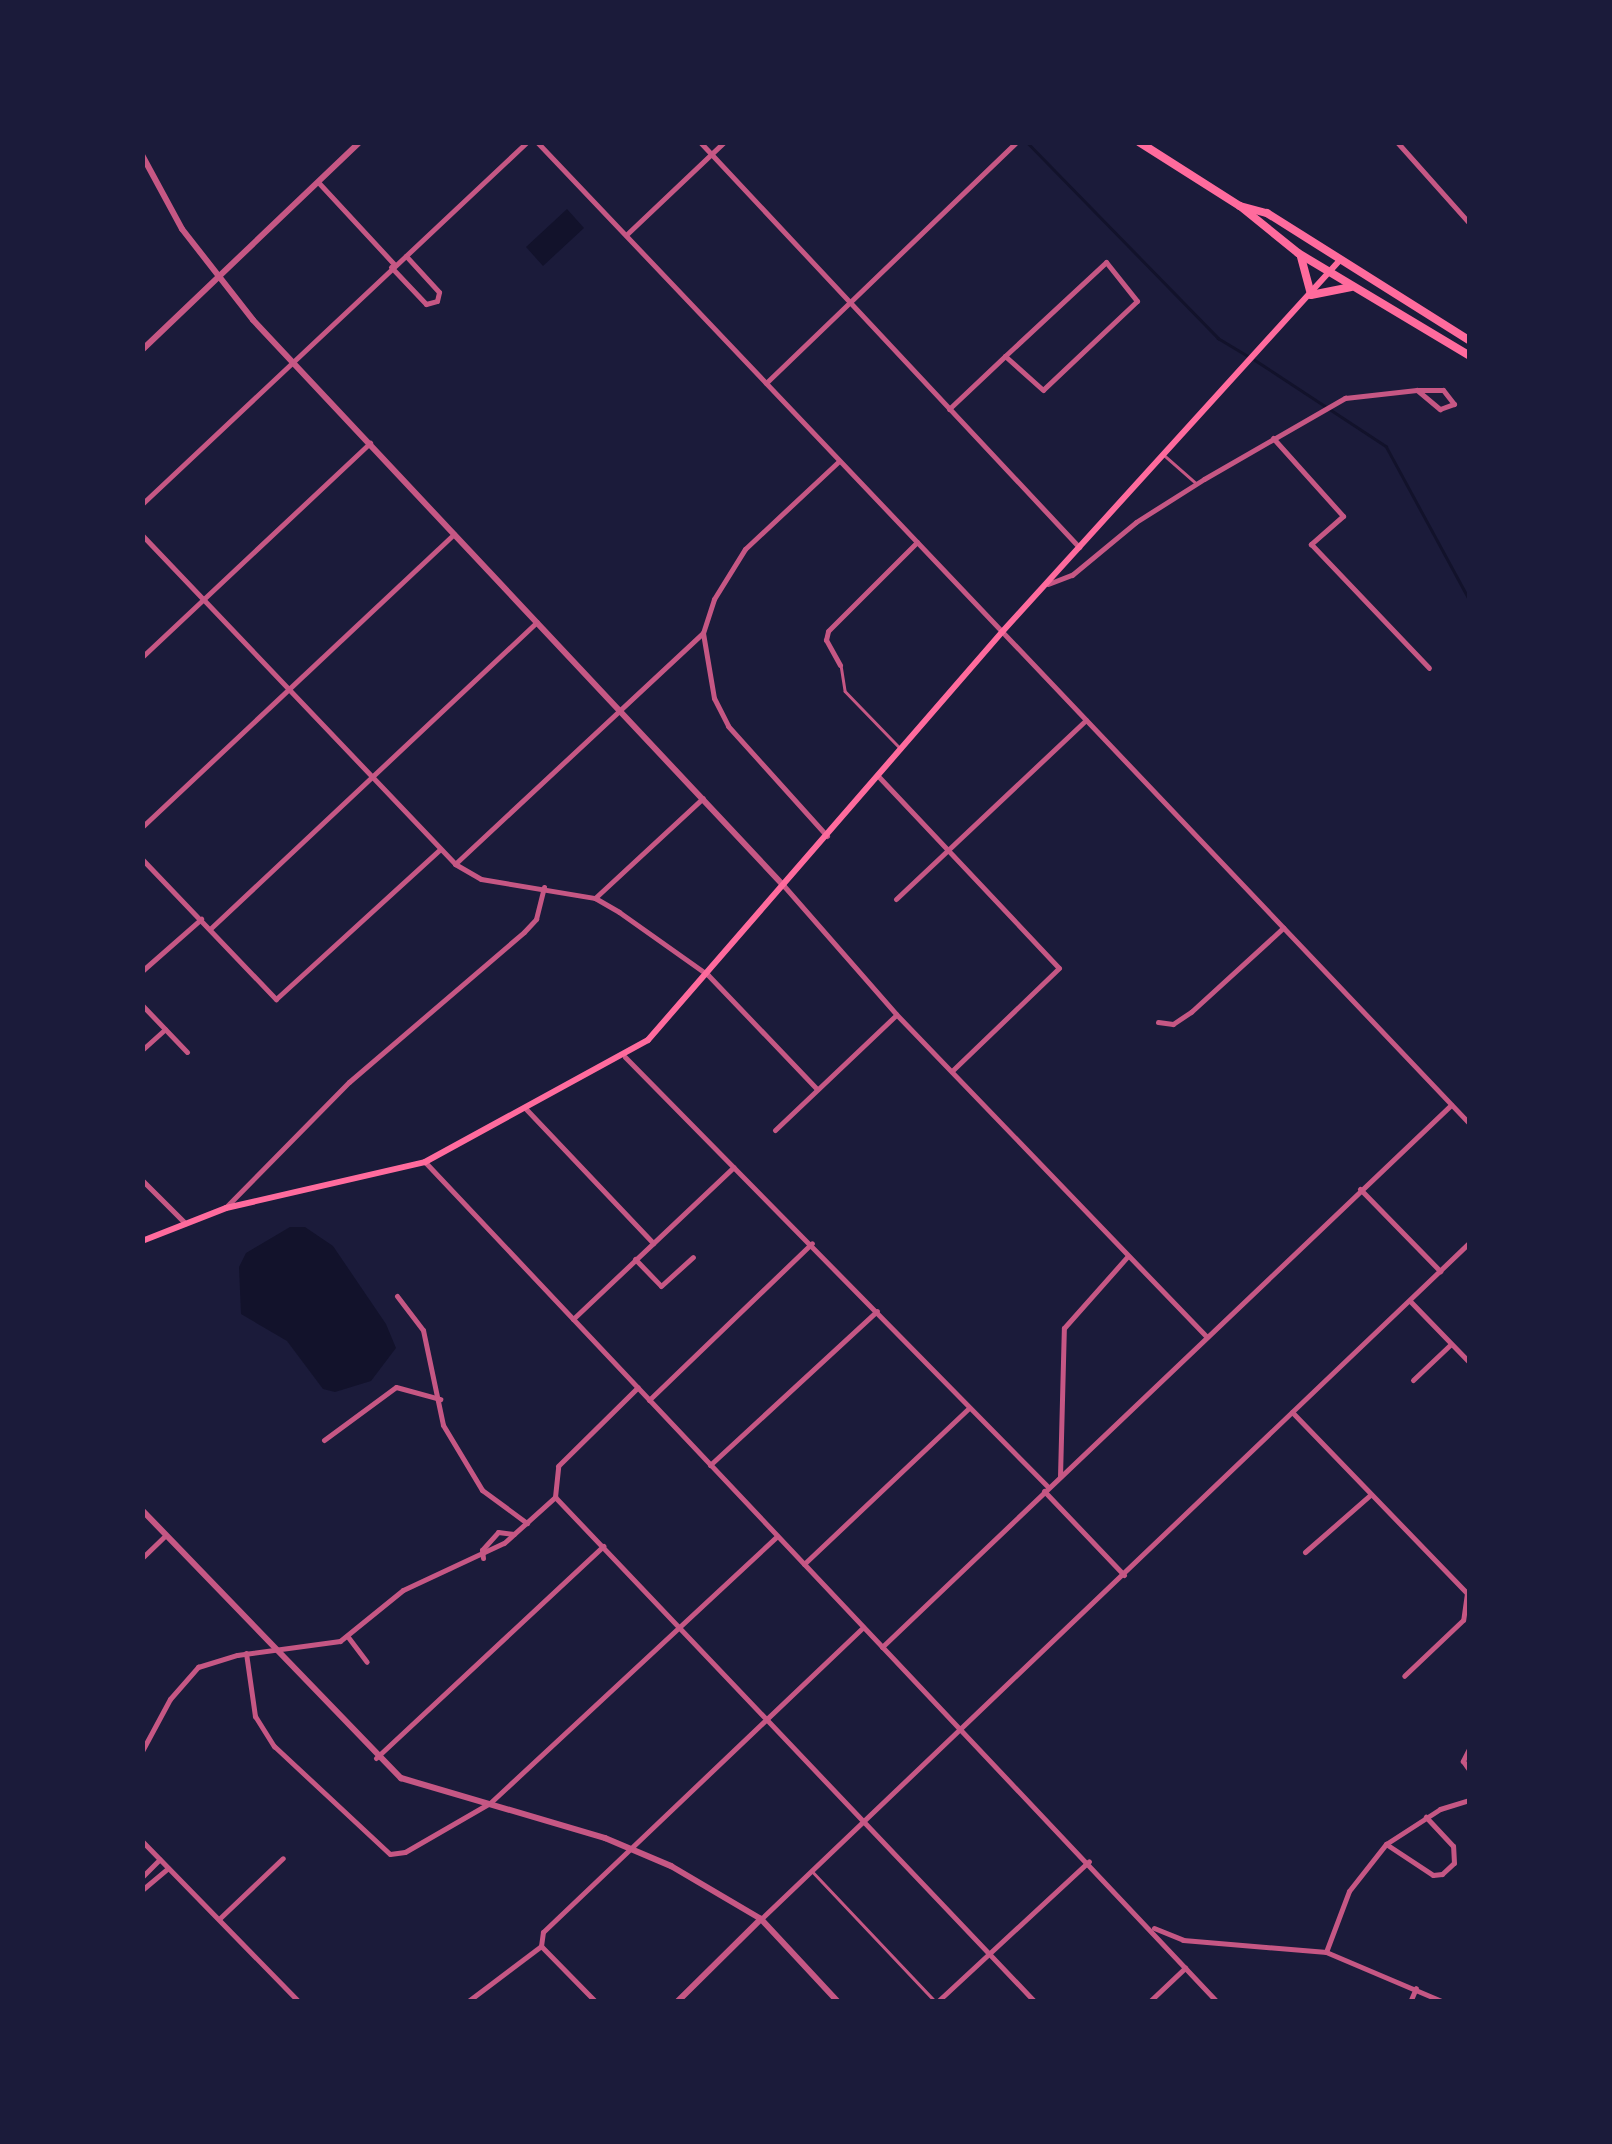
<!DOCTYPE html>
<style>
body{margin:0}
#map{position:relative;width:1612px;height:2144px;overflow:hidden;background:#1b1b3a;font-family:Inter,sans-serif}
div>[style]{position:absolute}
.water>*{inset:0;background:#12122b}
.stream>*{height:2.5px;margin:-1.25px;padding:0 1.25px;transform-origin:1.25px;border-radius:1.25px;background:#12122b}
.service>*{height:2.5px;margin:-1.25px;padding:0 1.25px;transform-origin:1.25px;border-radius:1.25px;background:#c65784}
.minor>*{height:5px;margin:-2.5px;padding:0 2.5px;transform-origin:2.5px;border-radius:2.5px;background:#c65784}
.tertiary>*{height:6px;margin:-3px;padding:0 3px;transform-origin:3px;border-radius:3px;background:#c65784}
.secondary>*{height:6px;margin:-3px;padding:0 3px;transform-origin:3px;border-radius:3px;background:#ff6b9d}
.primary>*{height:8px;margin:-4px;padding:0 4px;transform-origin:4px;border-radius:4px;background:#ff6b9d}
span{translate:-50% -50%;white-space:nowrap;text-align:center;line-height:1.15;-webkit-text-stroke:8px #1b1b3a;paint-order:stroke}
.frame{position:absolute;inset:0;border:145px solid #1b1b3a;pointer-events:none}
</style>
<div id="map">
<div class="water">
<div style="clip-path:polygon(567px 209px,584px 228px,543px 266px,526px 247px)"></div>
<div style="clip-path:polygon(290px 1227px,305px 1227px,333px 1246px,386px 1324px,396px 1348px,371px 1381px,335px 1392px,323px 1389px,287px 1341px,241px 1314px,239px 1267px,246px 1253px)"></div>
</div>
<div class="stream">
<div style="left:1027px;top:142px;width:274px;rotate:45.7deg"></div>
<div style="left:1218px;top:338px;width:35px;rotate:31deg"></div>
<div style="left:1255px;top:360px;width:157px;rotate:33.3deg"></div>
<div style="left:1386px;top:446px;width:176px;rotate:61.5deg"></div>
</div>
<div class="service">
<div style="left:1164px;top:455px;width:43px;rotate:41.2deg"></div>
<div style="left:841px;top:665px;width:26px;rotate:81deg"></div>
<div style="left:845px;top:691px;width:81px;rotate:46deg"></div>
<div style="left:813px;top:1872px;width:178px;rotate:46.6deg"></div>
</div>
<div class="minor">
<div style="left:537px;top:142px;width:1355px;rotate:46.47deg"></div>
<div style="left:700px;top:142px;width:555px;rotate:46.9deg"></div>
<div style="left:1397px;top:142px;width:110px;rotate:48.3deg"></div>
<div style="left:318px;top:182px;width:112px;rotate:47.2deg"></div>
<div style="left:626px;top:235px;width:135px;rotate:-43.5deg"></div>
<div style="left:1106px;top:262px;width:50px;rotate:51.5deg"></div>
<div style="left:1137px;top:301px;width:129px;rotate:136.6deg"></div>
<div style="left:1043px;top:390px;width:51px;rotate:-138.2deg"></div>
<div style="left:1005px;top:356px;width:138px;rotate:-42.9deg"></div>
<div style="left:391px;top:267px;width:51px;rotate:46.6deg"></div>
<div style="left:426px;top:304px;width:11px;rotate:-15deg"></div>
<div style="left:437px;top:301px;width:9px;rotate:-77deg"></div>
<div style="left:439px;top:292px;width:49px;rotate:-132.5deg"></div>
<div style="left:766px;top:383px;width:347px;rotate:-43.9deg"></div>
<div style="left:949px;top:409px;width:77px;rotate:-43.4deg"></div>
<div style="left:1273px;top:438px;width:105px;rotate:48.1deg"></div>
<div style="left:1343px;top:516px;width:43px;rotate:138.8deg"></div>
<div style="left:1311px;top:544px;width:171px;rotate:46.4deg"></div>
<div style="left:142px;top:504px;width:528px;rotate:-43.24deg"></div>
<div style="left:142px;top:535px;width:454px;rotate:46.4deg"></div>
<div style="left:455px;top:864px;width:30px;rotate:30deg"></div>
<div style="left:481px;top:879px;width:116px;rotate:9.5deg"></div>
<div style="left:595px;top:898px;width:28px;rotate:30deg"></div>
<div style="left:619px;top:912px;width:109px;rotate:35.3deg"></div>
<div style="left:708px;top:975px;width:158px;rotate:46.3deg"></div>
<div style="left:1048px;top:584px;width:26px;rotate:-21deg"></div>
<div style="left:1072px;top:575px;width:83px;rotate:-39.6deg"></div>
<div style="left:1136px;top:522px;width:80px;rotate:-32.3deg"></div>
<div style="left:1204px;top:479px;width:163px;rotate:-29.9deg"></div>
<div style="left:1345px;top:398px;width:72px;rotate:-6.3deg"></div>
<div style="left:1417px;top:390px;width:30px;rotate:40deg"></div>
<div style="left:1440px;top:409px;width:15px;rotate:-20deg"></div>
<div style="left:1454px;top:404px;width:18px;rotate:-128deg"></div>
<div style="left:1443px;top:390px;width:26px;rotate:180deg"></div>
<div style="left:703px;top:633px;width:66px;rotate:80.4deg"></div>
<div style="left:714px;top:698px;width:31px;rotate:63deg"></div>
<div style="left:728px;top:726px;width:148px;rotate:48deg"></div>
<div style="left:142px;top:657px;width:313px;rotate:-43.2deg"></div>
<div style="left:840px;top:665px;width:29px;rotate:-119deg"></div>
<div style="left:826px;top:640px;width:9px;rotate:-77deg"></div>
<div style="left:828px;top:631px;width:126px;rotate:-45deg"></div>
<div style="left:879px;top:777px;width:262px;rotate:46.7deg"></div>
<div style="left:1059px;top:968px;width:149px;rotate:136.1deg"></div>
<div style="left:142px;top:827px;width:428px;rotate:-43.2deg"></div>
<div style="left:142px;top:859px;width:194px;rotate:46.3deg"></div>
<div style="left:276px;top:999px;width:222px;rotate:-42.4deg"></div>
<div style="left:455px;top:864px;width:339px;rotate:-43deg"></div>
<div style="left:703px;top:633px;width:36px;rotate:-72deg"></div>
<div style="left:714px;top:599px;width:59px;rotate:-58.2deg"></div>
<div style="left:745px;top:549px;width:127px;rotate:-43.1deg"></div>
<div style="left:784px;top:886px;width:170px;rotate:48.8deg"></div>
<div style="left:896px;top:1014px;width:447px;rotate:46.1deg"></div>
<div style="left:595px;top:898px;width:147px;rotate:-42.8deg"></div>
<div style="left:896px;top:899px;width:261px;rotate:-43.3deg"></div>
<div style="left:211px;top:928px;width:447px;rotate:-43.2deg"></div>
<div style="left:142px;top:971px;width:79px;rotate:-41.4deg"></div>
<div style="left:142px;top:1005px;width:65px;rotate:46.2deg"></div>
<div style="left:1158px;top:1022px;width:15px;rotate:8deg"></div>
<div style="left:1173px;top:1024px;width:22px;rotate:-34deg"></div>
<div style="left:1191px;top:1012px;width:125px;rotate:-42.4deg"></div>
<div style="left:142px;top:1050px;width:31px;rotate:-42deg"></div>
<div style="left:625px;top:1057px;width:603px;rotate:45.47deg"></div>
<div style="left:526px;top:1109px;width:185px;rotate:46.5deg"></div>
<div style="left:775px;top:1130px;width:167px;rotate:-43.5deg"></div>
<div style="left:425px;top:1162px;width:1154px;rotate:46.68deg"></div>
<div style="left:142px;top:1180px;width:61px;rotate:45deg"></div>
<div style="left:1360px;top:1189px;width:115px;rotate:45.7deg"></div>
<div style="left:226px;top:1207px;width:175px;rotate:-45.5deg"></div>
<div style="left:349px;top:1082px;width:230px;rotate:-40.6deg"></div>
<div style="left:524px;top:932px;width:18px;rotate:-47deg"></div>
<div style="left:536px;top:919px;width:33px;rotate:-76deg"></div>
<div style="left:635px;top:1259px;width:37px;rotate:46deg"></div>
<div style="left:661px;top:1286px;width:43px;rotate:-42.2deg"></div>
<div style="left:397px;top:1296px;width:43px;rotate:52.6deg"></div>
<div style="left:423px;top:1330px;width:97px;rotate:78.1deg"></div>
<div style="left:443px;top:1425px;width:76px;rotate:59deg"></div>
<div style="left:482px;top:1490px;width:56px;rotate:36.3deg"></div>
<div style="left:1410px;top:1301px;width:86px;rotate:45.9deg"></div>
<div style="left:573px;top:1319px;width:221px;rotate:-43.4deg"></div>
<div style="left:1413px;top:1380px;width:52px;rotate:-43.5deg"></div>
<div style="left:649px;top:1400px;width:226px;rotate:-43.9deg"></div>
<div style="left:1292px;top:1412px;width:252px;rotate:46deg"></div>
<div style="left:1467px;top:1593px;width:27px;rotate:98deg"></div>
<div style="left:1463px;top:1620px;width:81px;rotate:136.5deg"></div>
<div style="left:324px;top:1440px;width:89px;rotate:-36.4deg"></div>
<div style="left:396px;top:1387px;width:46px;rotate:15.3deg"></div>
<div style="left:710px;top:1465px;width:227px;rotate:-42.7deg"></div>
<div style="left:1060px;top:1476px;width:148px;rotate:-88.5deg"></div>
<div style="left:1064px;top:1328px;width:96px;rotate:-48.4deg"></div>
<div style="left:1044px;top:1491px;width:116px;rotate:46.4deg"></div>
<div style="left:555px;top:1497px;width:697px;rotate:46.45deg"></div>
<div style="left:1305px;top:1552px;width:86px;rotate:-41.2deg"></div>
<div style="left:142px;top:1558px;width:32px;rotate:-44deg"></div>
<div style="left:483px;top:1558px;width:8px;rotate:-97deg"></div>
<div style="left:482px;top:1550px;width:24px;rotate:-48deg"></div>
<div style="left:498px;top:1532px;width:16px;rotate:7deg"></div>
<div style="left:804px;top:1564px;width:227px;rotate:-43.4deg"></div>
<div style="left:348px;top:1637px;width:31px;rotate:53deg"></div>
<div style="left:882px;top:1647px;width:786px;rotate:-43.61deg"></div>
<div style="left:246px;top:1653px;width:64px;rotate:81.9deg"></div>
<div style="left:255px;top:1716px;width:36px;rotate:58deg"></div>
<div style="left:274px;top:1746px;width:158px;rotate:43deg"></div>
<div style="left:390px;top:1854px;width:15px;rotate:-8deg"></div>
<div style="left:405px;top:1852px;width:98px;rotate:-30deg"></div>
<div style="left:490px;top:1803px;width:392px;rotate:-42.9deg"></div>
<div style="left:1470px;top:1747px;width:16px;rotate:117deg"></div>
<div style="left:1463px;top:1761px;width:12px;rotate:55deg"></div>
<div style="left:142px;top:1751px;width:59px;rotate:-61.7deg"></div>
<div style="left:170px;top:1699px;width:43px;rotate:-48.8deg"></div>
<div style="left:198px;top:1667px;width:41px;rotate:-17.1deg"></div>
<div style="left:237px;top:1655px;width:104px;rotate:-7.7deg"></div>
<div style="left:340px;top:1641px;width:81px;rotate:-39deg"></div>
<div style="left:403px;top:1590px;width:111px;rotate:-25deg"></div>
<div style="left:504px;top:1543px;width:69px;rotate:-42deg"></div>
<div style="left:555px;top:1497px;width:31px;rotate:-84deg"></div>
<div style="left:558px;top:1466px;width:112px;rotate:-44.6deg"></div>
<div style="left:376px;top:1758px;width:311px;rotate:-43deg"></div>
<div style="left:142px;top:1841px;width:225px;rotate:45.7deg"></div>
<div style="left:1386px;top:1844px;width:56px;rotate:33.4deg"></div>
<div style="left:1433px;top:1875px;width:9px;rotate:-6deg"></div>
<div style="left:1442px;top:1874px;width:16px;rotate:-43deg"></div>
<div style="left:1454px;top:1863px;width:17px;rotate:-93deg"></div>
<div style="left:1453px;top:1846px;width:40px;rotate:-133deg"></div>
<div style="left:142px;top:1877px;width:25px;rotate:-45deg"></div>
<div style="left:142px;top:1890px;width:34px;rotate:-40deg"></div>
<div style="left:219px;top:1919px;width:88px;rotate:-43.6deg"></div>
<div style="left:761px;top:1919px;width:980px;rotate:-43.68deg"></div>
<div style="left:1154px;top:1928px;width:31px;rotate:22deg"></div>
<div style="left:1183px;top:1940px;width:144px;rotate:4.8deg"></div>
<div style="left:1326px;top:1952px;width:128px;rotate:23deg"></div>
<div style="left:541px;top:1946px;width:78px;rotate:45.5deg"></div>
<div style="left:1326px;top:1952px;width:65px;rotate:-69.3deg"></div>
<div style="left:1349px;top:1891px;width:60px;rotate:-51.8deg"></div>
<div style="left:1386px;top:1844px;width:64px;rotate:-32.9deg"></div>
<div style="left:1440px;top:1809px;width:31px;rotate:-17deg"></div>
<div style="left:467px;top:2002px;width:93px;rotate:-37.1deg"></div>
<div style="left:541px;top:1946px;width:14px;rotate:-82deg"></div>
<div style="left:543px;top:1932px;width:442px;rotate:-43.6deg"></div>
<div style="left:937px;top:2002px;width:207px;rotate:-42.8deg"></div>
<div style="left:1149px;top:2002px;width:50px;rotate:-43.4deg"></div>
<div style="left:1410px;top:2002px;width:15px;rotate:-67deg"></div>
</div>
<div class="tertiary">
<div style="left:142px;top:155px;width:84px;rotate:61.6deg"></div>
<div style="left:182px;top:229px;width:115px;rotate:52deg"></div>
<div style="left:253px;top:320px;width:776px;rotate:46.83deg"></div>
<div style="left:142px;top:350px;width:301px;rotate:-43.7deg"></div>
<div style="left:142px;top:1510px;width:373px;rotate:46deg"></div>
<div style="left:401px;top:1778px;width:213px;rotate:16.4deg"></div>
<div style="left:605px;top:1838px;width:72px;rotate:23deg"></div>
<div style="left:671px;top:1866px;width:104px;rotate:30.5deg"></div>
<div style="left:761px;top:1919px;width:113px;rotate:47.1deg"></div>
<div style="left:677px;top:2002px;width:118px;rotate:-44.7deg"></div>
</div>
<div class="secondary">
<div style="left:142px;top:1241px;width:90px;rotate:-21.4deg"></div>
<div style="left:226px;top:1208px;width:204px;rotate:-13deg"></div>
<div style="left:425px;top:1162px;width:254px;rotate:-28.7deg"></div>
<div style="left:648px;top:1040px;width:540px;rotate:-49.05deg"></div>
<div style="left:1002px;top:632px;width:501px;rotate:-47.75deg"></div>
</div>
<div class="primary">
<div style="left:1139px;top:142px;width:120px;rotate:32.4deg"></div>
<div style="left:1240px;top:206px;width:75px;rotate:39deg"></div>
<div style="left:1298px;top:253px;width:200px;rotate:30.9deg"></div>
<div style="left:1240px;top:206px;width:28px;rotate:15deg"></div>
<div style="left:1267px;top:213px;width:240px;rotate:32.2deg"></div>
<div style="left:1301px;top:257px;width:39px;rotate:75deg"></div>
<div style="left:1311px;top:295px;width:41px;rotate:-11.3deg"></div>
</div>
<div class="frame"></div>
</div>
